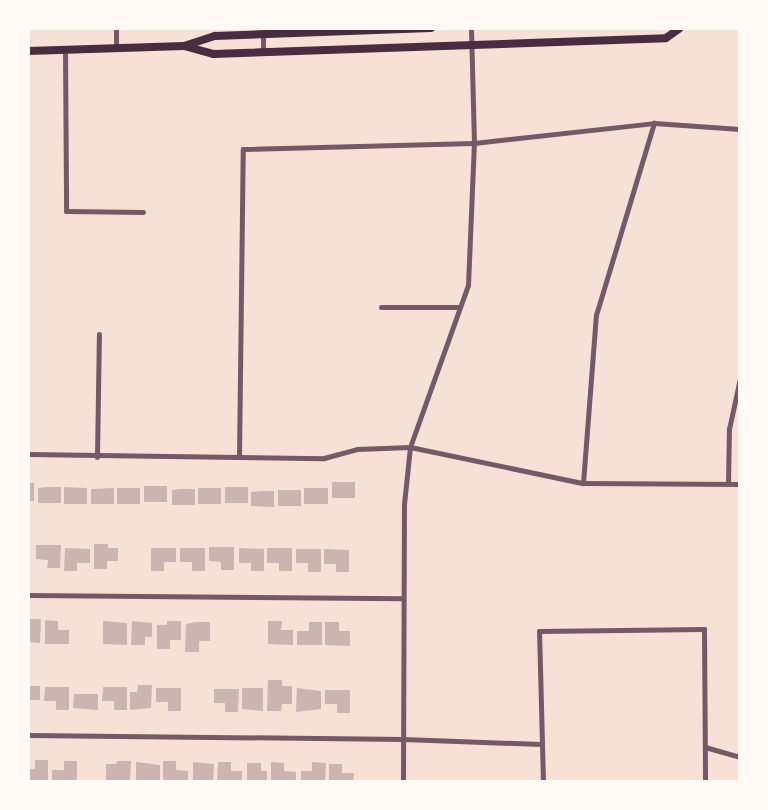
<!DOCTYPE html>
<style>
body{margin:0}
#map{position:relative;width:768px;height:810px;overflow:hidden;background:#f7e1d7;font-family:Cabin,sans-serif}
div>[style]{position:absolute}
.building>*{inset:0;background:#ccb4b1}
.minor>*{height:5px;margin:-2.5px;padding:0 2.5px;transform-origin:2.5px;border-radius:2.5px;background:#755966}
.primary>*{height:8px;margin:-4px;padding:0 4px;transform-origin:4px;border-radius:4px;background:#4a2c40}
span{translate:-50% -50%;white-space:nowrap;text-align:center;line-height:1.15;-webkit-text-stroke:5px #fffaf5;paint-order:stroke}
.frame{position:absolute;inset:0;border:30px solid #fffaf5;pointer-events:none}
</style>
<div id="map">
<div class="building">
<div style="clip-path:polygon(332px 482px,355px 482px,355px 498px,332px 498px)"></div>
<div style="clip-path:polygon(28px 483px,34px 483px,34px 501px,28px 501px)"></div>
<div style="clip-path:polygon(144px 486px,167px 486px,167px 502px,144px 502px)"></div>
<div style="clip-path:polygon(48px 487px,61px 487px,61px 503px,38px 503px,38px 488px)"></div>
<div style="clip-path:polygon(64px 487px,87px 488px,87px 504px,64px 504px)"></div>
<div style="clip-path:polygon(225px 487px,248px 487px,248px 503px,225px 503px)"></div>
<div style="clip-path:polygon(114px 488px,114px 504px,91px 504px,91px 489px)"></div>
<div style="clip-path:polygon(117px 488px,140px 488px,140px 504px,117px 504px)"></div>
<div style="clip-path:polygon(198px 488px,221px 488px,221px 504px,198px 504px)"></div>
<div style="clip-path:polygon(304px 488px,328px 488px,328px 504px,304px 504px)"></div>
<div style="clip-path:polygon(181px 489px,195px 489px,195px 505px,172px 505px,172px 490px)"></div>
<div style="clip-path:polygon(278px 490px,301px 490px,301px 506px,278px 506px)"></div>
<div style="clip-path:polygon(261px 491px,274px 491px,274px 507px,251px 506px,251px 492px)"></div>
<div style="clip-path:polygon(94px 544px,108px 544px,108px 548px,118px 548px,118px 561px,107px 561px,107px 569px,94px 569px)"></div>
<div style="clip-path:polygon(36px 545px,61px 545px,60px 568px,47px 568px,48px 560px,36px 559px)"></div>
<div style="clip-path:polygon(209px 547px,234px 547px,234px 570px,221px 570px,221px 562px,209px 561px)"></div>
<div style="clip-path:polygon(65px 548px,90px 549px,90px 563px,77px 563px,77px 571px,64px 571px)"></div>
<div style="clip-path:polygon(151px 548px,176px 548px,176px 562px,164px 562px,164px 571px,151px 571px)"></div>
<div style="clip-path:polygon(180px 548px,205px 548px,205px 571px,192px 571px,192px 562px,180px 562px)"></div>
<div style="clip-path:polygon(239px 548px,264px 549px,264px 571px,251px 571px,251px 563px,239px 563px)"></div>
<div style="clip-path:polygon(267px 548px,292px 548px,292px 571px,279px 571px,279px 563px,267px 563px)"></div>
<div style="clip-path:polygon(296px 549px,321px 549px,321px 572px,308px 572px,308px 563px,296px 563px)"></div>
<div style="clip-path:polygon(324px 549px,349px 550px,349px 572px,336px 572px,336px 564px,324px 564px)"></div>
<div style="clip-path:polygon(28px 619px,41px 619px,40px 643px,28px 642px)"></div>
<div style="clip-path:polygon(45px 620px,58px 621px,58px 630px,69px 630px,69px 644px,45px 644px)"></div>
<div style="clip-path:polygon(103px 621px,127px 623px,127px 645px,103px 644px)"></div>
<div style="clip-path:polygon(132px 621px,152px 623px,152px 637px,145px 637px,145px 645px,131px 645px)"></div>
<div style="clip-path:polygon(167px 621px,181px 621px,181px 640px,170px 640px,170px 649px,157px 649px,157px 625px,167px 625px)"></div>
<div style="clip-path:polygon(268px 621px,282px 621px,281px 630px,293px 630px,293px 645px,268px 644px)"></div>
<div style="clip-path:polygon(196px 622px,210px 622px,210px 641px,199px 641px,199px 652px,185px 652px,186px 624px)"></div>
<div style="clip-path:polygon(309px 622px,322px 622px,322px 645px,297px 645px,297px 631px,309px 631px)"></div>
<div style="clip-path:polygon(325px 622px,339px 622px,339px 631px,350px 631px,350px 646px,325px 645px)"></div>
<div style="clip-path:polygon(268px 680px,282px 680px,282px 686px,292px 686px,292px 704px,282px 704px,281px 711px,267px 711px)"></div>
<div style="clip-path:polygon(138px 685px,152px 685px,151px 708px,130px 710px,130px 692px,137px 692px)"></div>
<div style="clip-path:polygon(28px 686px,40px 686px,40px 700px,28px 700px)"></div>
<div style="clip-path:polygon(45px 687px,69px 687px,69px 710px,56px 710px,56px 701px,44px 701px)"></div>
<div style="clip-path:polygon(103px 687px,127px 687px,127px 710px,114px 710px,114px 701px,102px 701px)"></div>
<div style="clip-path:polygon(156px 688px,181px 688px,181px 711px,168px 711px,168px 702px,156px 702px)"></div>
<div style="clip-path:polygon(242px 688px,263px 688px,263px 711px,242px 709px)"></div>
<div style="clip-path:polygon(297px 688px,321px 691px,321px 709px,296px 712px)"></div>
<div style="clip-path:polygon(214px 689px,239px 689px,238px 712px,225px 712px,225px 703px,214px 703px)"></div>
<div style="clip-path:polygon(325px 690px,350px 690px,350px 713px,337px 713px,337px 704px,325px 704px)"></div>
<div style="clip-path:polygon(74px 694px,98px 694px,98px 710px,73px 708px)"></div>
<div style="clip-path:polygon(35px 760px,48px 760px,48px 782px,28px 782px,28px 769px,35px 769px)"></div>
<div style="clip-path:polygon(64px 761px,77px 761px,77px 782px,52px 782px,52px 770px,64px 770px)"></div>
<div style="clip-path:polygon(117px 761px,131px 761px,130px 782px,106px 782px,106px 764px,116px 764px)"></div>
<div style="clip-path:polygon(163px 761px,176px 761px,176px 770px,188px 771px,188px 782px,163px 782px)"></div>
<div style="clip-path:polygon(136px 762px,160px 765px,160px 782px,136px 782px)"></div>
<div style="clip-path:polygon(193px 762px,214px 764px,213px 782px,193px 782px)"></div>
<div style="clip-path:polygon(218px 762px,231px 762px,231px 771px,242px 771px,242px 782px,217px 782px)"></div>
<div style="clip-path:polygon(271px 762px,284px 763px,284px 771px,296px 772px,296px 782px,271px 782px)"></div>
<div style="clip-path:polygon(312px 762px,326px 763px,325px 782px,301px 782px,301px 771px,312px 771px)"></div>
<div style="clip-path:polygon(247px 763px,261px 763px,261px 771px,267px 771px,267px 782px,247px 782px)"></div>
<div style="clip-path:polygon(329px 764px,342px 764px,342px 773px,354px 773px,353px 782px,329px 782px)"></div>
</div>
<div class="minor">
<div style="left:116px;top:28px;width:21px;rotate:90deg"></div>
<div style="left:263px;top:28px;width:24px;rotate:90deg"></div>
<div style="left:65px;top:50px;width:161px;rotate:89.6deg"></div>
<div style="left:66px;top:211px;width:77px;rotate:0.7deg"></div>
<div style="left:381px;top:307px;width:78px"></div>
<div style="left:28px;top:454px;width:296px;rotate:0.8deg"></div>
<div style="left:324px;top:458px;width:34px;rotate:-15deg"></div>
<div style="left:357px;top:449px;width:53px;rotate:-2.2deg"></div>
<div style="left:410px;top:447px;width:177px;rotate:11.8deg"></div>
<div style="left:583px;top:483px;width:157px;rotate:0.4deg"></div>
<div style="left:97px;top:457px;width:123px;rotate:-89.1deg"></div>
<div style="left:239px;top:457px;width:308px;rotate:-89.3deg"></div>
<div style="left:243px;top:149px;width:231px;rotate:-1.5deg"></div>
<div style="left:474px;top:143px;width:181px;rotate:-6.3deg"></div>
<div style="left:654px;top:123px;width:86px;rotate:4deg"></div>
<div style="left:583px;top:483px;width:169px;rotate:-85.6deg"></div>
<div style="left:596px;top:315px;width:201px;rotate:-73.2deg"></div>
<div style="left:728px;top:484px;width:55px;rotate:-89deg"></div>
<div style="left:729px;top:429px;width:52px;rotate:-77.8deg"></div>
<div style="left:28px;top:595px;width:375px;rotate:0.5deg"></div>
<div style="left:28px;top:735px;width:375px;rotate:0.6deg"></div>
<div style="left:403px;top:739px;width:138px;rotate:2.1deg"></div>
<div style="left:705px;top:747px;width:36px;rotate:16deg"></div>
<div style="left:403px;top:782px;width:278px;rotate:-89.8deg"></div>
<div style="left:404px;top:504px;width:57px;rotate:-84deg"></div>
<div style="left:410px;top:447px;width:172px;rotate:-70.3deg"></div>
<div style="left:468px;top:285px;width:142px;rotate:-87.6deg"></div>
<div style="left:474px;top:143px;width:115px;rotate:-91.5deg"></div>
<div style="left:543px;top:782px;width:151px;rotate:-91.5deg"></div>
<div style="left:539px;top:631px;width:165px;rotate:-0.7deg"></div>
<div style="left:704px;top:629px;width:153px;rotate:89.6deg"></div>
</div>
<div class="primary">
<div style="left:184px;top:46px;width:31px;rotate:15deg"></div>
<div style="left:214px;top:54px;width:452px;rotate:-2deg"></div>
<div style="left:666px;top:38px;width:16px;rotate:-35deg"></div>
<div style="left:28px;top:51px;width:156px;rotate:-1.8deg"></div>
<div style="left:184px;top:46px;width:33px;rotate:-18deg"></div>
<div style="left:215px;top:36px;width:216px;rotate:-2.1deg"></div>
</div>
<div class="frame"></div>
</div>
